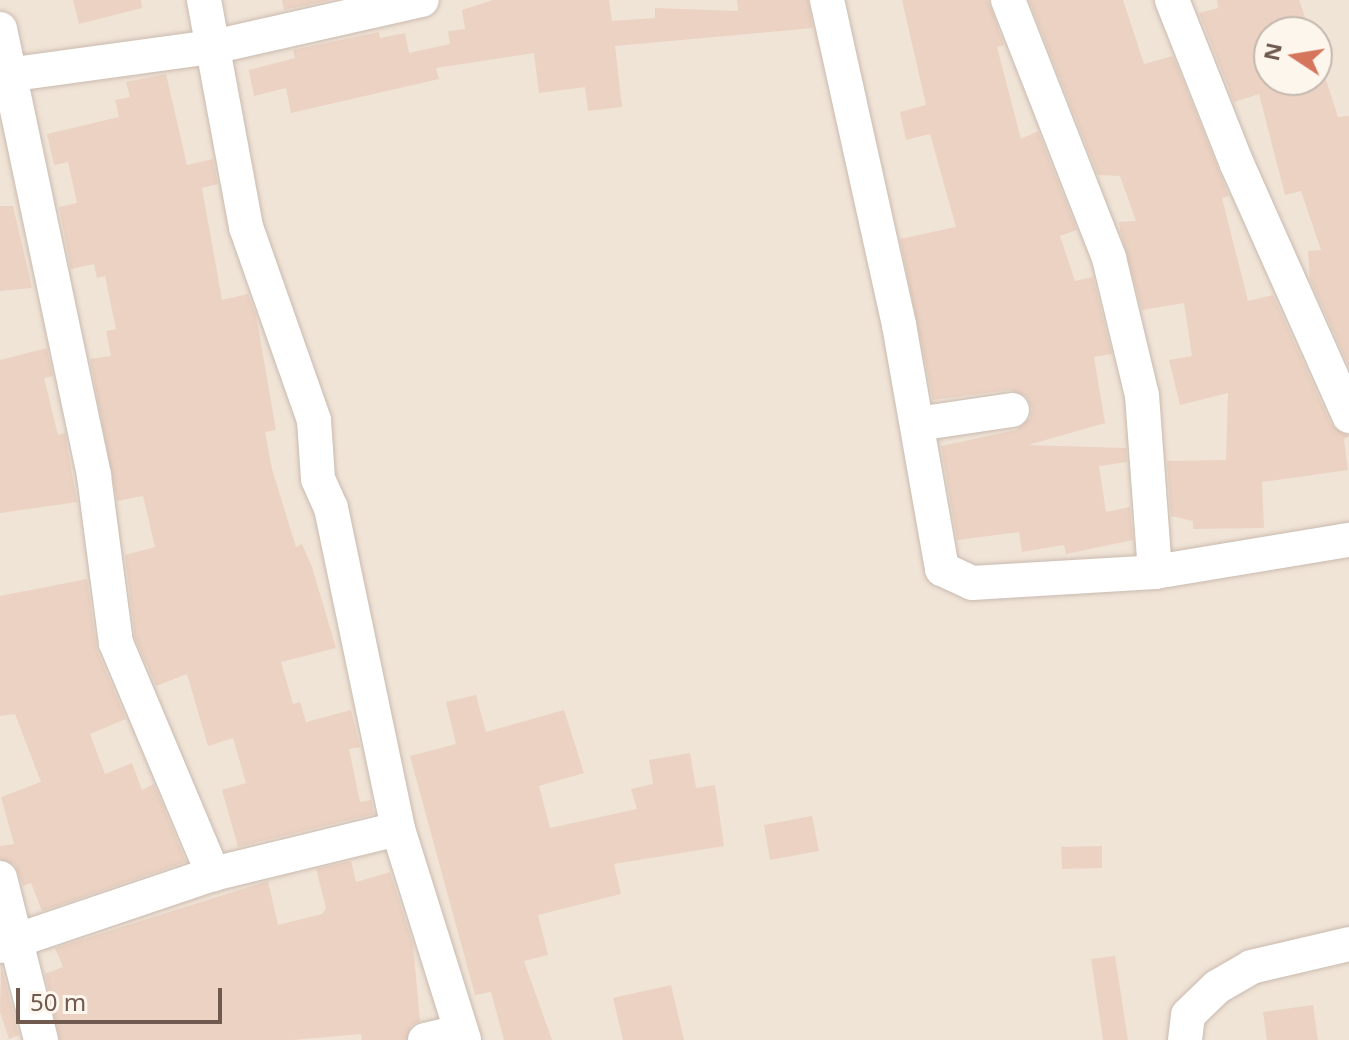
<!DOCTYPE html>
<style>
body{margin:0}
#map{position:relative;width:1349px;height:1040px;overflow:hidden;background:#f9f2e7;font-family:"Noto Sans",sans-serif}
div>[style]{position:absolute}
.residential>*{inset:0;background:#f0e4d7}
.building>*{inset:0;background:#ebd2c3}
.roads{filter:drop-shadow(0 0 2px #cabaaf) drop-shadow(0 0 2px #cabaaf)}
.street>*{height:34px;margin:-17px;padding:0 17px;transform-origin:17px;border-radius:17px;background:#fff}
span{translate:-50% -50%;white-space:nowrap;text-align:center;line-height:1.15;-webkit-text-stroke:6px #fdf6ed;paint-order:stroke}
.north{position:absolute;left:1253px;top:16px;width:80px;height:80px;box-sizing:border-box;background:#fdf6ed;border:2px solid #c5b8ae;border-radius:50%;rotate:282deg;font-size:22px;font-weight:700;line-height:32px;text-align:center;color:#705a4f}
.north::after{content:'';display:block;margin:auto;width:28px;height:36px;background:#d4755c;clip-path:polygon(50% 0,100% 100%,50% 72%,0 100%)}
.scale{position:absolute;left:16px;top:988px;width:206px;height:36px;box-sizing:border-box;border:4px solid #705a4f;border-top:0;padding-left:10px;font-size:24px;line-height:28px;white-space:nowrap;color:#705a4f;-webkit-text-stroke:6px #fdf6ed;paint-order:stroke}
</style>
<div id="map">
<div class="residential">
<div style="clip-path:polygon(evenodd,0 0,1349px 0,1349px 1040px,0 1040px,0 0,1269px 32px,1317px 32px,1317px 80px,1269px 80px,1269px 32px)"></div>
</div>
<div class="building">
<div style="clip-path:polygon(73px 0,141px 0,142px 8px,79px 24px)"></div>
<div style="clip-path:polygon(282px 0,331px 0,284px 10px)"></div>
<div style="clip-path:polygon(493px 0,609px 0,612px 21px,655px 18px,655px 8px,738px 11px,737px 0,808px 0,813px 28px,615px 46px,622px 107px,588px 111px,585px 87px,539px 93px,534px 53px,436px 68px,439px 79px,291px 113px,286px 88px,254px 96px,249px 70px,295px 58px,293px 50px,379px 32px,380px 38px,405px 33px,409px 53px,450px 44px,448px 31px,465px 29px,462px 10px)"></div>
<div style="clip-path:polygon(902px 0,988px 0,1004px 45px,997px 47px,1021px 139px,1038px 131px,1077px 230px,1060px 236px,1075px 281px,1093px 277px,1112px 354px,1094px 357px,1105px 423px,1028px 445px,1126px 448px,1127px 462px,1099px 466px,1106px 512px,1130px 507px,1133px 540px,1066px 554px,1064px 545px,1022px 552px,1019px 532px,957px 540px,941px 446px,1016px 430px,1030px 418px,1032px 408px,1027px 397px,1010px 390px,933px 400px,900px 239px,956px 227px,930px 134px,906px 140px,900px 112px,926px 105px)"></div>
<div style="clip-path:polygon(1029px 0,1123px 0,1144px 64px,1173px 56px,1229px 196px,1222px 198px,1248px 301px,1273px 295px,1331px 424px,1349px 436px,1344px 439px,1348px 470px,1262px 482px,1264px 528px,1193px 529px,1193px 521px,1171px 516px,1167px 461px,1226px 460px,1228px 393px,1180px 405px,1169px 360px,1192px 356px,1184px 303px,1142px 310px,1120px 230px,1119px 222px,1136px 221px,1120px 176px,1098px 175px)"></div>
<div style="clip-path:polygon(1217px 0,1299px 0,1310px 32px,1269px 32px,1269px 80px,1326px 80px,1338px 117px,1349px 116px,1349px 367px,1310px 279px,1308px 251px,1321px 250px,1301px 191px,1285px 195px,1259px 94px,1234px 102px,1199px 13px,1218px 8px)"></div>
<div style="clip-path:polygon(166px 74px,187px 165px,213px 159px,218px 184px,202px 188px,222px 300px,248px 294px,256px 315px,276px 430px,265px 432px,272px 469px,296px 547px,302px 544px,312px 567px,336px 648px,281px 662px,293px 704px,300px 702px,306px 722px,351px 710px,360px 747px,349px 749px,360px 802px,371px 800px,374px 814px,238px 847px,222px 790px,246px 783px,233px 738px,208px 746px,187px 674px,156px 686px,135px 638px,125px 555px,155px 547px,143px 496px,117px 501px,90px 359px,111px 356px,106px 331px,116px 329px,105px 276px,97px 278px,94px 264px,71px 269px,59px 207px,77px 203px,68px 162px,54px 165px,47px 134px,119px 117px,115px 100px,130px 97px,126px 82px)"></div>
<div style="clip-path:polygon(0 206px,13px 206px,32px 288px,0 291px)"></div>
<div style="clip-path:polygon(47px 348px,53px 376px,44px 378px,58px 435px,65px 433px,77px 502px,0 513px,0 360px)"></div>
<div style="clip-path:polygon(87px 579px,97px 650px,126px 719px,90px 734px,105px 774px,132px 763px,142px 790px,154px 784px,186px 862px,42px 911px,31px 883px,23px 886px,15px 865px,0 859px,0 846px,14px 844px,1px 797px,41px 782px,15px 714px,0 716px,0 596px)"></div>
<div style="clip-path:polygon(476px 695px,486px 732px,564px 710px,584px 773px,539px 786px,550px 828px,637px 809px,631px 789px,653px 784px,649px 760px,690px 753px,696px 788px,715px 785px,724px 846px,614px 864px,621px 894px,538px 915px,548px 955px,524px 961px,552px 1040px,504px 1040px,491px 992px,475px 995px,410px 756px,456px 744px,446px 702px)"></div>
<div style="clip-path:polygon(812px 816px,819px 851px,770px 860px,764px 825px)"></div>
<div style="clip-path:polygon(1102px 846px,1102px 868px,1062px 869px,1061px 847px)"></div>
<div style="clip-path:polygon(351px 861px,356px 882px,390px 872px,413px 944px,420px 1021px,411px 1026px,406px 1040px,362px 1040px,361px 1034px,292px 1040px,60px 1040px,45px 974px,63px 967px,55px 948px,268px 881px,278px 925px,322px 914px,326px 908px,316px 869px)"></div>
<div style="clip-path:polygon(1115px 956px,1128px 1040px,1103px 1040px,1091px 959px)"></div>
<div style="clip-path:polygon(1px 965px,19px 1035px,9px 1039px,0 1012px)"></div>
<div style="clip-path:polygon(671px 985px,684px 1040px,623px 1040px,613px 998px)"></div>
<div style="clip-path:polygon(1313px 1005px,1318px 1040px,1267px 1040px,1263px 1012px)"></div>
</div>
<div class="roads">
<div class="street">
<div style="left:204px;top:0;width:231px;rotate:79.5deg"></div>
<div style="left:246px;top:227px;width:205px;rotate:70.6deg"></div>
<div style="left:314px;top:420px;width:59px;rotate:86.1deg"></div>
<div style="left:318px;top:479px;width:32px;rotate:66deg"></div>
<div style="left:331px;top:508px;width:328px;rotate:78.2deg"></div>
<div style="left:398px;top:829px;width:221px;rotate:72.6deg"></div>
<div style="left:827px;top:0;width:333px;rotate:77.5deg"></div>
<div style="left:899px;top:325px;width:248px;rotate:80deg"></div>
<div style="left:942px;top:569px;width:33px;rotate:25deg"></div>
<div style="left:972px;top:583px;width:183px;rotate:-3.4deg"></div>
<div style="left:1155px;top:572px;width:197px;rotate:-9.4deg"></div>
<div style="left:1008px;top:0;width:277px;rotate:68.6deg"></div>
<div style="left:1109px;top:258px;width:141px;rotate:76.5deg"></div>
<div style="left:1142px;top:395px;width:177px;rotate:85.8deg"></div>
<div style="left:1172px;top:0;width:176px;rotate:68.4deg"></div>
<div style="left:1237px;top:164px;width:276px;rotate:66deg"></div>
<div style="left:0;top:29px;width:457px;rotate:78.1deg"></div>
<div style="left:94px;top:476px;width:168px;rotate:82.5deg"></div>
<div style="left:116px;top:643px;width:251px;rotate:67.2deg"></div>
<div style="left:0;top:76px;width:215px;rotate:-7.8deg"></div>
<div style="left:213px;top:47px;width:214px;rotate:-12.7deg"></div>
<div style="left:917px;top:424px;width:96px;rotate:-8.4deg"></div>
<div style="left:0;top:878px;width:167px;rotate:75.8deg"></div>
<div style="left:0;top:946px;width:225px;rotate:-18.7deg"></div>
<div style="left:213px;top:874px;width:190px;rotate:-13.7deg"></div>
<div style="left:425px;top:1040px;width:37px;rotate:-13deg"></div>
<div style="left:1185px;top:1040px;width:25px;rotate:-83deg"></div>
<div style="left:1188px;top:1015px;width:40px;rotate:-44deg"></div>
<div style="left:1217px;top:987px;width:39px;rotate:-30deg"></div>
<div style="left:1251px;top:967px;width:101px;rotate:-13.2deg"></div>
</div>
</div>
<div class="north">N</div>
<div class="scale">50 m</div>
</div>
